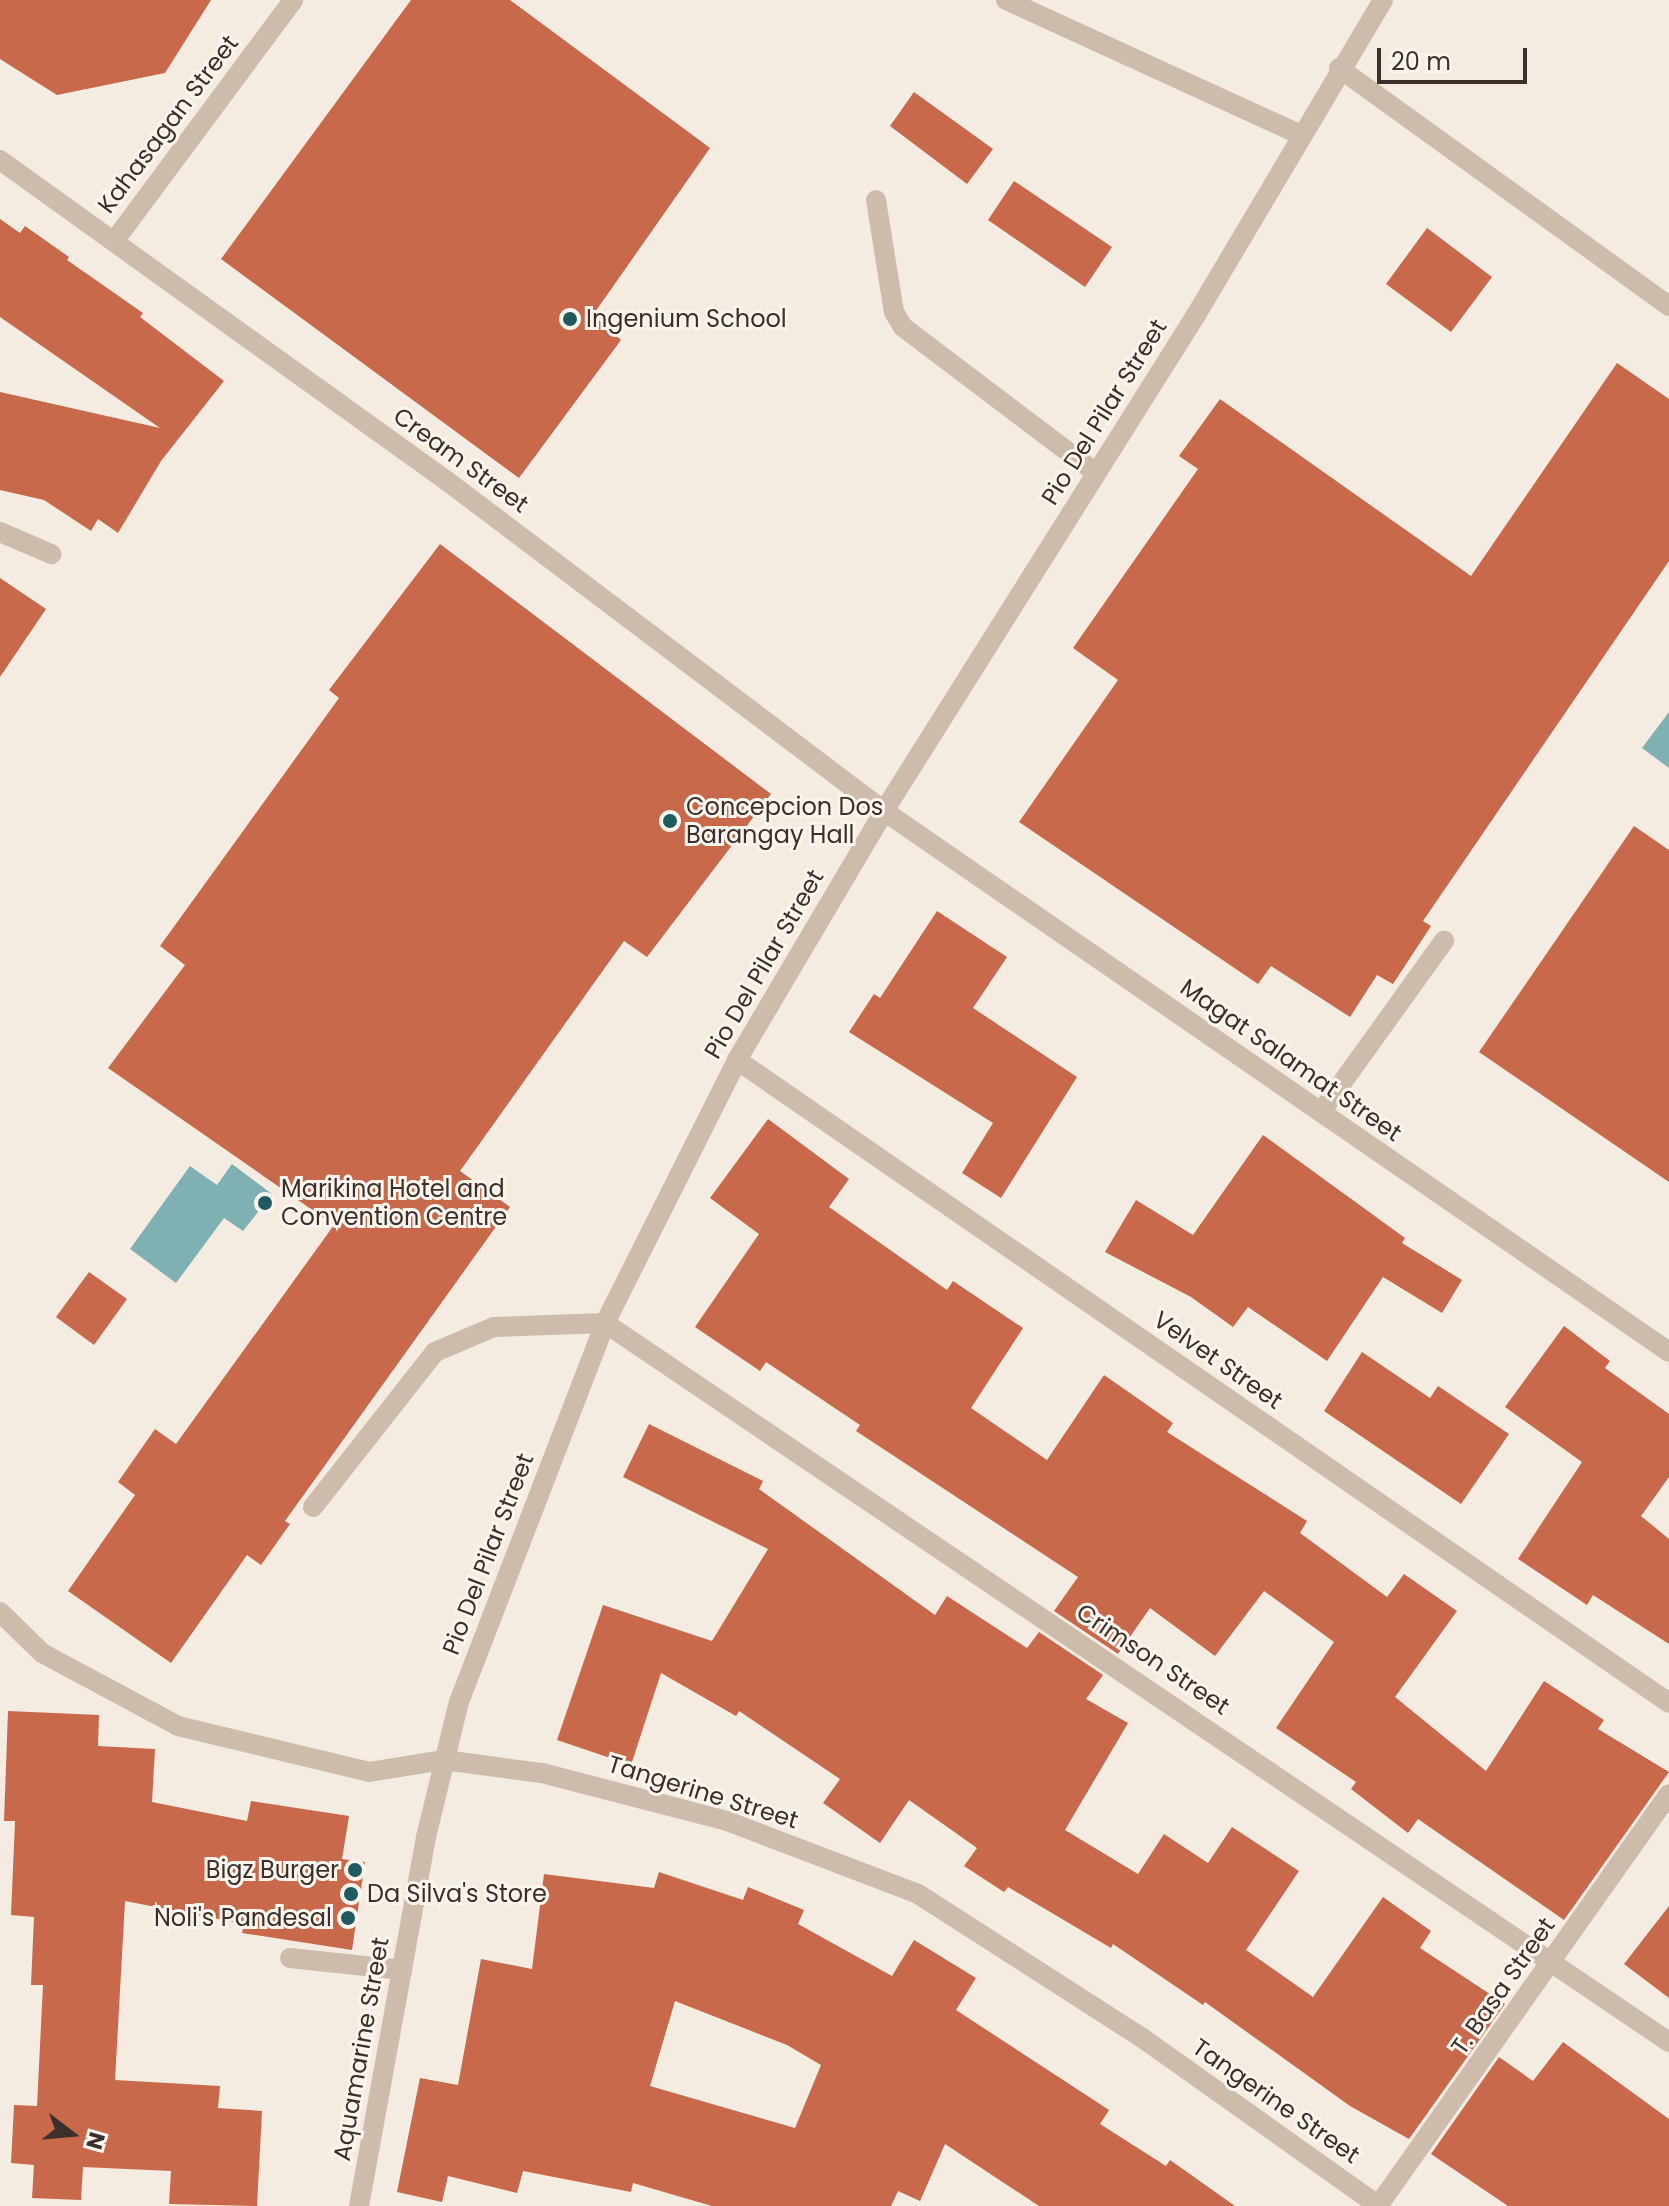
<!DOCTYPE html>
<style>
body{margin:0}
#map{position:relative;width:1669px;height:2206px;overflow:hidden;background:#f4ebe1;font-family:Poppins,sans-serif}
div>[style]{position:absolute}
.water>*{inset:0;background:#7fb0b2}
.building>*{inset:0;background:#c8694b}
.minor>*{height:20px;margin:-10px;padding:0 10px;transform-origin:10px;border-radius:10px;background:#cdbbac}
.dots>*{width:22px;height:22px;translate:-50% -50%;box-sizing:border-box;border:4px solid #fbf5ee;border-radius:50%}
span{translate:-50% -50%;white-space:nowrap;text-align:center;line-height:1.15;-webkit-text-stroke:6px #fbf5ee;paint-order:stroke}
.street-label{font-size:24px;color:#3b302b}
.poi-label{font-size:24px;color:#3b302b}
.left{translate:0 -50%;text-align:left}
.right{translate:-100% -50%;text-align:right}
.north{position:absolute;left:32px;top:2094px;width:80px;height:80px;-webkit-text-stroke:6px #fbf5ee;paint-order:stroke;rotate:106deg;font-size:22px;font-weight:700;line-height:32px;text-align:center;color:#3b302b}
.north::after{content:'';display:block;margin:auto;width:28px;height:36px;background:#3b302b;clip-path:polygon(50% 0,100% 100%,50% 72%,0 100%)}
.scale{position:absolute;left:1377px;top:48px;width:150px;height:36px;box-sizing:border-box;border:4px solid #3b302b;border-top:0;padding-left:10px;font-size:24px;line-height:28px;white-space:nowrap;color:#3b302b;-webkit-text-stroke:6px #fbf5ee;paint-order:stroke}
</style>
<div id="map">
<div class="water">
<div style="clip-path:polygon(1669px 712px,1669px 768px,1642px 748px)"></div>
<div style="clip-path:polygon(232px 1164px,272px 1194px,243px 1231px,224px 1218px,176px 1283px,130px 1249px,190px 1166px,217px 1185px)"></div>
</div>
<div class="building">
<div style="clip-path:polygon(0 0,211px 0,165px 73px,57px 95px,0 59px)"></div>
<div style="clip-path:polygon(411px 0,510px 0,710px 148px,593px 315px,621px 340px,519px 478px,221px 259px)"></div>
<div style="clip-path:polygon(914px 92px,993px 149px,967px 184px,890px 126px)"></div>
<div style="clip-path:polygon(1014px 181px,1112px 247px,1085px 287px,988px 220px)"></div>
<div style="clip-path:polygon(0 219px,20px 233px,25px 226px,69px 257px,67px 260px,143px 313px,140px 317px,224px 381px,161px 461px,118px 533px,98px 519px,91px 531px,44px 500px,0 490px,0 392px,160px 428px,0 317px)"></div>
<div style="clip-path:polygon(1427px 228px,1492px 277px,1451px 332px,1386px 284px)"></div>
<div style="clip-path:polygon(1617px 363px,1669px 399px,1669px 561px,1423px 921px,1431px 926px,1393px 984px,1377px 975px,1350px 1017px,1271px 966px,1258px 984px,1019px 822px,1118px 680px,1073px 648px,1198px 469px,1179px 456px,1220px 399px,1471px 576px)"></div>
<div style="clip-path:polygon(440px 544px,771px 794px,647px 957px,624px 941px,460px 1171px,510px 1207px,285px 1521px,290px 1524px,261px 1565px,247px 1555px,171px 1663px,68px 1591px,135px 1495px,118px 1482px,155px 1429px,176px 1444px,334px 1225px,108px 1068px,185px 965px,160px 946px,339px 698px,329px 690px)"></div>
<div style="clip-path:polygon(0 578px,46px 609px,0 677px)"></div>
<div style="clip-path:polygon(1634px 826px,1669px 850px,1669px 1182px,1479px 1052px)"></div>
<div style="clip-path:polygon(937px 911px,1007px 957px,973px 1008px,1077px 1077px,1001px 1198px,962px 1173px,993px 1123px,849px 1032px,874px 994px,880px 998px)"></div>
<div style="clip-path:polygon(768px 1119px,849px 1179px,829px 1207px,947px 1290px,953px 1281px,1023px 1328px,971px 1408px,1047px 1460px,1104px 1375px,1173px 1423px,1167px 1432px,1307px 1521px,1300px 1533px,1387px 1597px,1404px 1574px,1457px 1611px,1395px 1697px,1486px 1771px,1544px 1681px,1604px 1720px,1598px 1729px,1669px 1772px,1564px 1920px,1418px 1819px,1408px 1833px,1351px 1789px,1356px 1782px,1276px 1728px,1334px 1642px,1264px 1591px,1215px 1656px,1150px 1608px,1118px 1654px,1054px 1611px,1078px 1577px,856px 1431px,860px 1425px,766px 1362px,760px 1371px,695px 1327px,759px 1234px,710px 1198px)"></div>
<div style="clip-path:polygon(1263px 1135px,1405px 1238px,1402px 1243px,1462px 1280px,1442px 1313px,1383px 1277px,1327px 1361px,1248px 1307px,1233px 1327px,1191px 1297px,1105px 1252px,1136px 1200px,1193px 1235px)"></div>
<div style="clip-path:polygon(89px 1272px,127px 1299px,94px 1345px,56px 1317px)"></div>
<div style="clip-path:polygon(1564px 1326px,1610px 1361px,1605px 1368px,1669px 1414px,1669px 1477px,1641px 1516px,1669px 1539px,1669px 1644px,1593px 1595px,1587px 1605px,1518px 1559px,1582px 1462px,1505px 1407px)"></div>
<div style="clip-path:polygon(1362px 1352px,1430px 1398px,1438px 1386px,1509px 1434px,1461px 1504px,1324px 1411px)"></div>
<div style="clip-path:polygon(649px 1424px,763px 1481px,759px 1489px,935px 1615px,947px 1596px,1027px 1648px,1039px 1632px,1103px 1675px,1086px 1699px,1128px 1723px,1065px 1830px,1138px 1874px,1164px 1834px,1208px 1863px,1232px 1827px,1299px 1871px,1246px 1950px,1313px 1997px,1383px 1897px,1431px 1931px,1420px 1948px,1505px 2004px,1409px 2139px,1350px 2106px,1205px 2002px,1203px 2005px,1113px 1944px,1111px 1948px,1008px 1887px,1004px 1892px,964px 1866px,977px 1848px,909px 1800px,880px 1843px,823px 1803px,840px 1779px,739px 1711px,736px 1716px,661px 1673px,631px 1765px,557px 1740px,603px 1605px,712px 1641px,768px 1549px,623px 1477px)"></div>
<div style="clip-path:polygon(8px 1711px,99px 1715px,98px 1746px,155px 1749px,152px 1802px,247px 1821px,251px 1801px,349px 1816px,342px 1859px,365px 1862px,352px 1950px,242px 1933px,244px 1924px,125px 1901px,115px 2080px,220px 2086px,218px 2108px,262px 2111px,257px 2206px,169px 2204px,171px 2171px,83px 2167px,81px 2200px,32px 2198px,34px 2165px,11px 2163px,14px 2105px,37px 2106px,43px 1985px,31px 1985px,34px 1917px,11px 1915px,15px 1821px,4px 1821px)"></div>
<div style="clip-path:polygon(evenodd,659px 1872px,743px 1900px,748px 1887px,804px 1910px,798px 1924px,892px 1976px,914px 1940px,976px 1978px,956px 2010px,1109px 2110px,1100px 2124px,1166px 2166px,1170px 2160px,1235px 2206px,1039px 2206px,945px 2144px,920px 2201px,898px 2191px,891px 2206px,712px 2206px,633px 2183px,631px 2192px,523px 2171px,517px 2193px,448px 2176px,442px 2202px,397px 2192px,420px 2078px,458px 2085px,481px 1959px,532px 1969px,544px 1874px,654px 1888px,659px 1872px,675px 2001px,787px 2045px,821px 2065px,795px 2128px,650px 2086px,675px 2001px)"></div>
<div style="clip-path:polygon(1669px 1906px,1669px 1998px,1624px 1964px)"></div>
<div style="clip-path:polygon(1563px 2042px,1669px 2119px,1669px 2206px,1508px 2206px,1431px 2154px,1499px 2057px,1533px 2081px)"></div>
</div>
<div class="minor">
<div style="left:1006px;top:0;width:324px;rotate:24.6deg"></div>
<div style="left:1339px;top:68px;width:407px;rotate:35.8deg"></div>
<div style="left:0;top:160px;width:550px;rotate:35.68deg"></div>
<div style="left:447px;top:481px;width:548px;rotate:37.06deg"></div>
<div style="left:884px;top:811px;width:953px;rotate:34.57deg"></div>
<div style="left:876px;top:200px;width:113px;rotate:80.9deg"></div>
<div style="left:894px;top:312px;width:17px;rotate:59deg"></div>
<div style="left:903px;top:327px;width:242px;rotate:37.1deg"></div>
<div style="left:115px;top:240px;width:299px;rotate:-53.4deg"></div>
<div style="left:0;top:532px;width:56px;rotate:23.3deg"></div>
<div style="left:737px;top:1060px;width:1132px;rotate:34.6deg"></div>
<div style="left:1321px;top:1112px;width:211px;rotate:-54.3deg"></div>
<div style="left:313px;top:1507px;width:197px;rotate:-51.8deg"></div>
<div style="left:435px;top:1352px;width:64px;rotate:-23deg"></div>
<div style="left:494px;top:1327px;width:111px;rotate:-2.1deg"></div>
<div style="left:605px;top:1323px;width:1284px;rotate:34.05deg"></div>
<div style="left:0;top:1612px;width:59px;rotate:44.3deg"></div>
<div style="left:42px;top:1653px;width:154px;rotate:28.2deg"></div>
<div style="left:178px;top:1726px;width:196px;rotate:13.5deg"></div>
<div style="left:369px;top:1772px;width:76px;rotate:-9.1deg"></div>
<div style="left:444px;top:1760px;width:99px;rotate:7.6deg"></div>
<div style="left:542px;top:1773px;width:191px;rotate:14.5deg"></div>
<div style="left:727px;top:1821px;width:204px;rotate:20.9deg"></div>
<div style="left:918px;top:1894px;width:265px;rotate:32.7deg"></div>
<div style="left:1141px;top:2037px;width:292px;rotate:35.4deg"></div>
<div style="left:290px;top:1958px;width:113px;rotate:6.1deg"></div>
<div style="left:359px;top:2206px;width:375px;rotate:-79.7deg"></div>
<div style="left:426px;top:1837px;width:139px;rotate:-76.3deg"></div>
<div style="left:459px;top:1702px;width:406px;rotate:-68.9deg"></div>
<div style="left:605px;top:1323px;width:294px;rotate:-63.3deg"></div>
<div style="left:737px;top:1060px;width:289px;rotate:-59.4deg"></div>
<div style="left:884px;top:811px;width:586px;rotate:-57.83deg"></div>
<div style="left:1196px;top:315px;width:366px;rotate:-59.3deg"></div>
<div style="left:1378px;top:2206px;width:504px;rotate:-54.77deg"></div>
</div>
<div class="dots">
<div style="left:570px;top:319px;background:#1f5a5e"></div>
<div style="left:670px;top:821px;background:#1f5a5e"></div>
<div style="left:265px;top:1203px;background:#1f5a5e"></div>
<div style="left:355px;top:1870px;background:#1f5a5e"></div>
<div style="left:351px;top:1894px;background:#1f5a5e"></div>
<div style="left:348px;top:1918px;background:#1f5a5e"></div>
</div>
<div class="street-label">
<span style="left:168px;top:124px;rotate:-53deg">Kahasagan Street</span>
<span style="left:1104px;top:412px;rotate:-58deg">Pio Del Pilar Street</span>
<span style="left:461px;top:460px;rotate:36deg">Cream Street</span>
<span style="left:764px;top:964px;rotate:-60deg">Pio Del Pilar Street</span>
<span style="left:1291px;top:1060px;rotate:35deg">Magat Salamat Street</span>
<span style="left:1218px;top:1360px;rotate:35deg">Velvet Street</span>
<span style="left:488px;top:1554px;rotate:-69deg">Pio Del Pilar Street</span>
<span style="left:1153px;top:1659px;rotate:34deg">Crimson Street</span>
<span style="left:703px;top:1792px;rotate:17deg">Tangerine Street</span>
<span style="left:1503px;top:1986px;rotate:-55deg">T. Basa Street</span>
<span style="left:361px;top:2049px;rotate:-80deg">Aquamarine Street</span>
<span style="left:1276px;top:2101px;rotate:35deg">Tangerine Street</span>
</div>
<div class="poi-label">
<span class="left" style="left:586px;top:319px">Ingenium School</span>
<span class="left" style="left:686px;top:821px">Concepcion Dos<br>Barangay Hall</span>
<span class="left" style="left:281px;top:1203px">Marikina Hotel and<br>Convention Centre</span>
<span class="right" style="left:339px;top:1870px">Bigz Burger</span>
<span class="left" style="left:367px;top:1894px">Da Silva's Store</span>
<span class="right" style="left:332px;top:1918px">Noli's Pandesal</span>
</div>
<div class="north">N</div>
<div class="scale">20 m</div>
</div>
